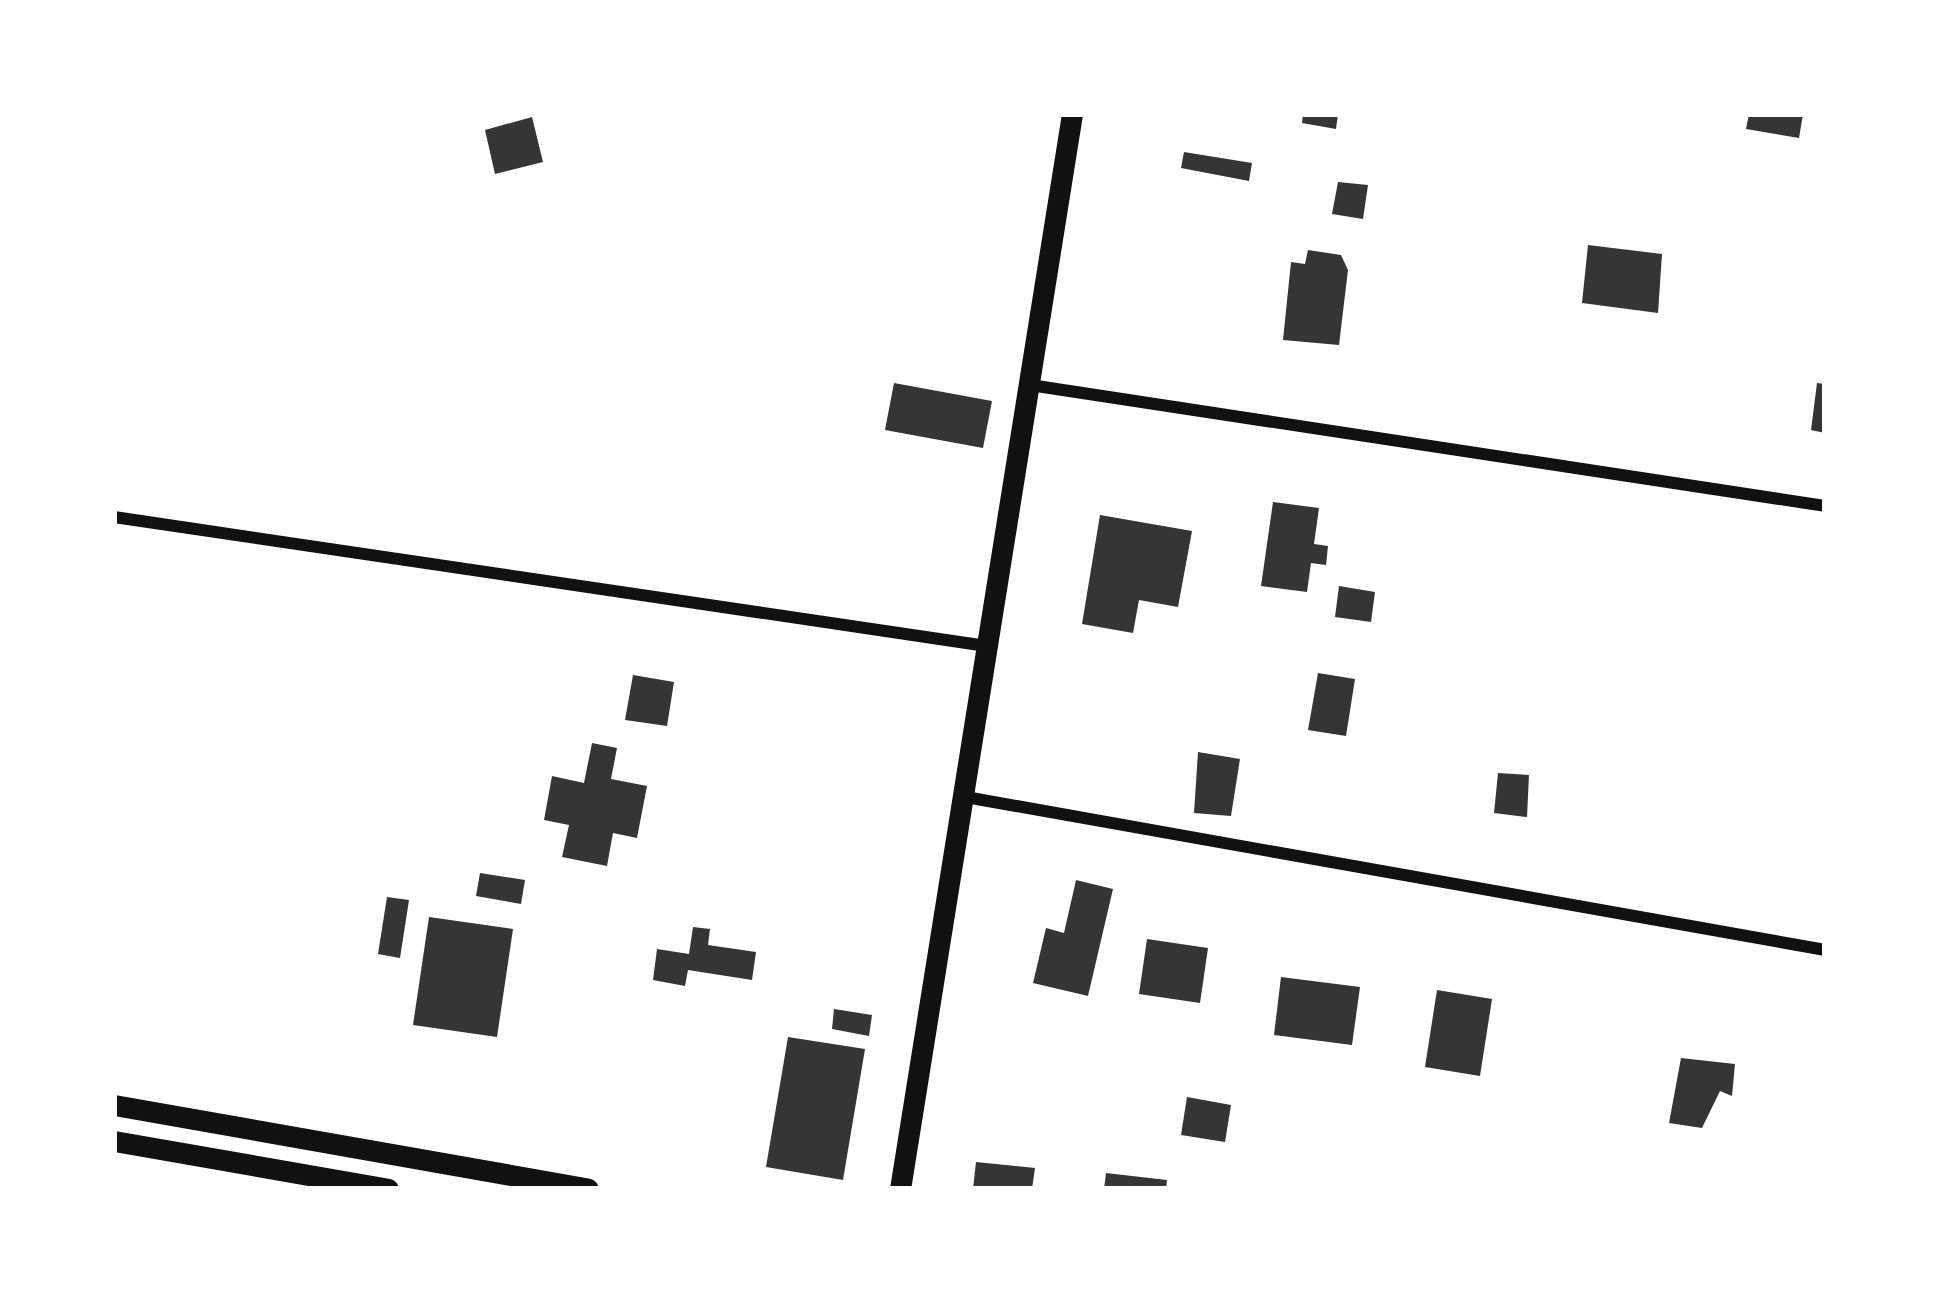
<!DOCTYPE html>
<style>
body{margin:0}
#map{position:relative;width:1939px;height:1303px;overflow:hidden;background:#fff;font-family:Overpass,sans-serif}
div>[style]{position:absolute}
.building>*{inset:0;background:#353535}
.minor>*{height:12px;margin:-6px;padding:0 6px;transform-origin:6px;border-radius:6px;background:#111}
.tertiary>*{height:21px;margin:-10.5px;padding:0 10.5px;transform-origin:10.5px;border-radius:10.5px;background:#111}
span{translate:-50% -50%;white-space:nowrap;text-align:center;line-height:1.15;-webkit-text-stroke:9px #fff;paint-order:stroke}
.frame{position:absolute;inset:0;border:117px solid #fff;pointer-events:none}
</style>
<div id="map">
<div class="building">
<div style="clip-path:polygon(1303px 114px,1338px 114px,1336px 129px,1302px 123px)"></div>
<div style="clip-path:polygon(1749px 114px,1803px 114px,1799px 138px,1746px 129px)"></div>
<div style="clip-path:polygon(532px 117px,543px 162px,495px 174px,485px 130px)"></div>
<div style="clip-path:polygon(1184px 152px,1252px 163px,1249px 181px,1181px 168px)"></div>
<div style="clip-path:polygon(1338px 182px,1368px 185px,1363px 219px,1332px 214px)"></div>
<div style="clip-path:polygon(1588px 245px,1662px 254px,1658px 313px,1582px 303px)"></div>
<div style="clip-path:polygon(1308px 250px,1341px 255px,1348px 270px,1339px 345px,1283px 340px,1291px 262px,1305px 264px)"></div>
<div style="clip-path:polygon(894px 383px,992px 401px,983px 448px,885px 430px)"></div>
<div style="clip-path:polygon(1817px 383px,1825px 384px,1825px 433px,1811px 430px)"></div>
<div style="clip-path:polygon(1273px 502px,1319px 508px,1314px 544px,1328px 546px,1326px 565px,1311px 563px,1307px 592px,1261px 586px)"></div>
<div style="clip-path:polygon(1100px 515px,1192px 531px,1178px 607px,1139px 600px,1133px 633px,1082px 624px)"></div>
<div style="clip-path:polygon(1339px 586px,1375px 592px,1371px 622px,1335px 617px)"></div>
<div style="clip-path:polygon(1318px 673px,1355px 679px,1346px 736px,1308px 730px)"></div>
<div style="clip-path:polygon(633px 675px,674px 682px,667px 726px,625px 720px)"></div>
<div style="clip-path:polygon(592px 743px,617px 748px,611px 779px,647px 786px,637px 838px,613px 833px,607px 866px,562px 857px,569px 825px,544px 820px,552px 776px,584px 783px)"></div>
<div style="clip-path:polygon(1198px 752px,1240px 759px,1231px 816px,1194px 813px)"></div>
<div style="clip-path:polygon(1498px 773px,1529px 775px,1527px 817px,1494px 813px)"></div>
<div style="clip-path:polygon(480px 873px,525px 880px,521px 904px,476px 896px)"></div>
<div style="clip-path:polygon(1076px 880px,1113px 889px,1088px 996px,1033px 983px,1046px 928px,1064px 933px)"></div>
<div style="clip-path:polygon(387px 897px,409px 900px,400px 958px,378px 954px)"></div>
<div style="clip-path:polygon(429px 917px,513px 929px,497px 1037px,413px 1025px)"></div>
<div style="clip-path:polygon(693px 927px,710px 929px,708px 945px,756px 952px,752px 980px,688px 970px,685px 986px,653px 980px,657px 949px,689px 954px)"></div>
<div style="clip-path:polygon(1147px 939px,1208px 948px,1200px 1003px,1139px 994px)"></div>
<div style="clip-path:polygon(1281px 977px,1360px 987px,1352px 1045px,1274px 1035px)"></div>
<div style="clip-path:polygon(1437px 990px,1492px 999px,1480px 1076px,1425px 1067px)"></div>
<div style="clip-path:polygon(834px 1009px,872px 1015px,869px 1036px,832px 1029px)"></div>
<div style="clip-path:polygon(788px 1037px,865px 1049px,843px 1180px,766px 1167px)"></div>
<div style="clip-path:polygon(1681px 1058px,1735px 1064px,1732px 1096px,1720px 1091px,1702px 1128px,1669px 1123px)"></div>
<div style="clip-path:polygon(1187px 1097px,1231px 1105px,1225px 1142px,1181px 1135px)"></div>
<div style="clip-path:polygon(976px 1162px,1035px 1168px,1032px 1189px,973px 1189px)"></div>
<div style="clip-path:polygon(1106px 1173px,1167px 1180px,1166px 1189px,1104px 1189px)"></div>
</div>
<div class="minor">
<div style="left:1030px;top:385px;width:804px;rotate:8.65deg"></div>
<div style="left:114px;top:517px;width:882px;rotate:8.41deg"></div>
<div style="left:960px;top:796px;width:879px;rotate:10.09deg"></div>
</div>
<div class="tertiary">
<div style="left:114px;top:1105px;width:481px;rotate:10deg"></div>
<div style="left:114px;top:1141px;width:278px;rotate:9.9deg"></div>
<div style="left:900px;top:1189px;width:1089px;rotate:-80.91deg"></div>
</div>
<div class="frame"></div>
</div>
